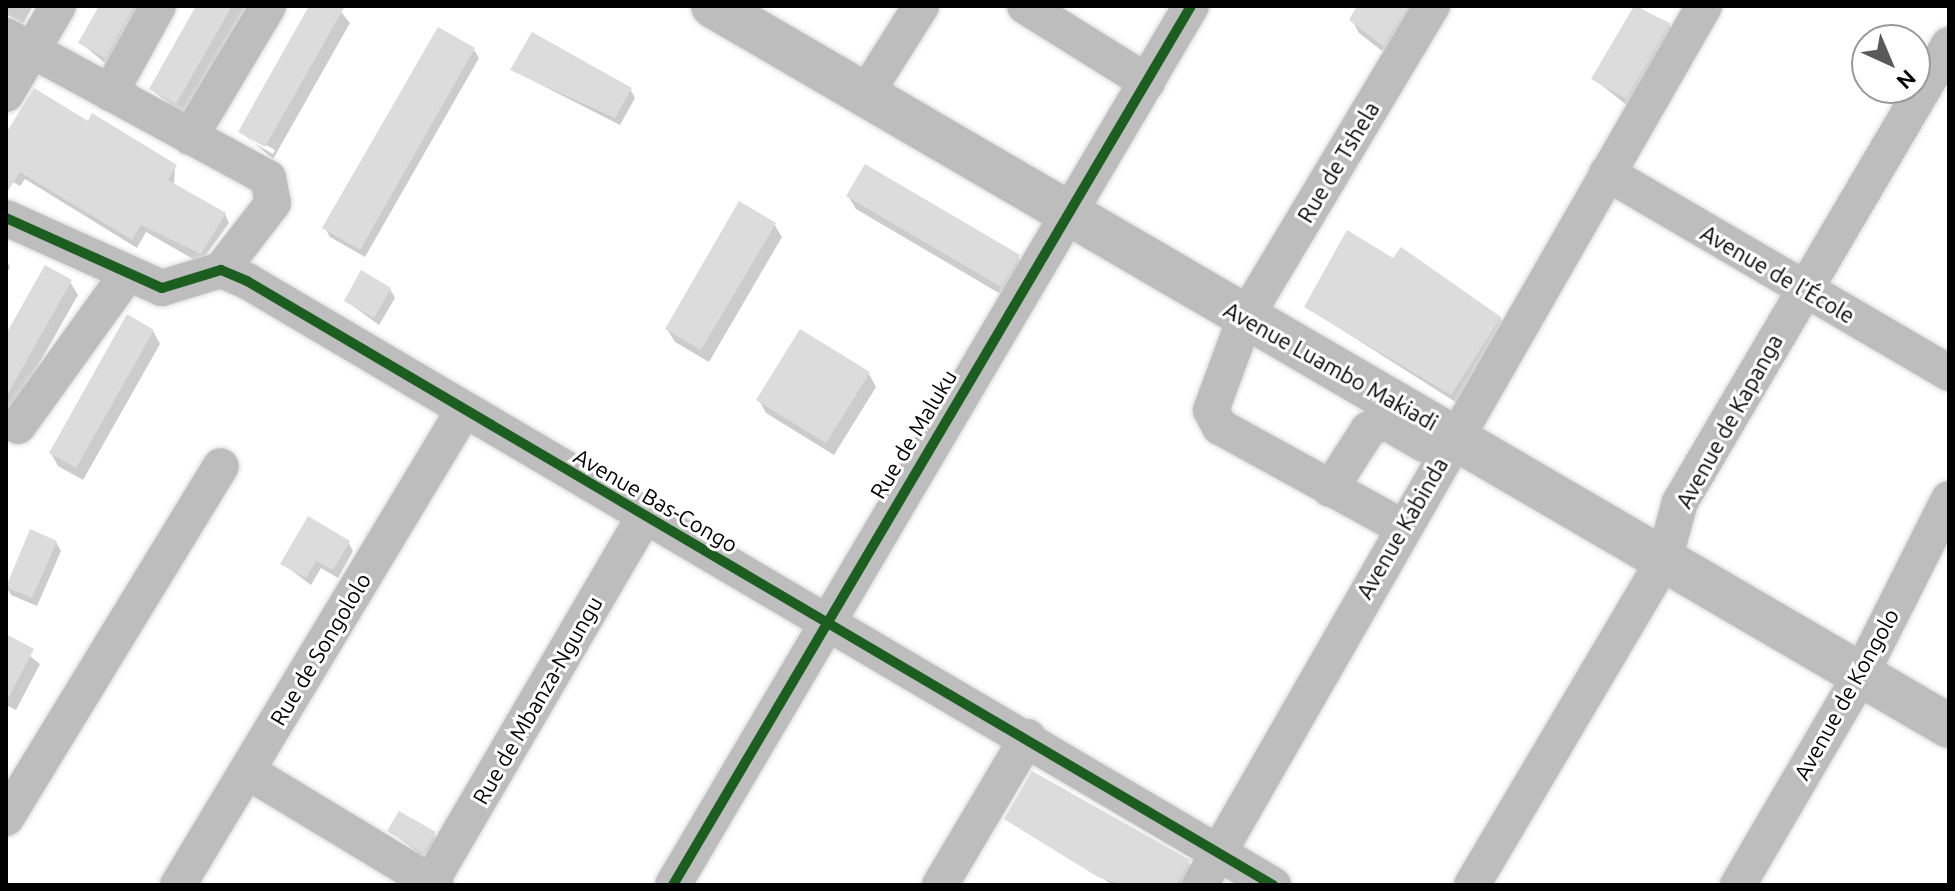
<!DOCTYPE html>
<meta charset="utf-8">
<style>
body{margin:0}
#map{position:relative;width:1955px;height:891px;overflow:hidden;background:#fff;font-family:Ubuntu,sans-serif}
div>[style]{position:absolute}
.shadow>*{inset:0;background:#0003}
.building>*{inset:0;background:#dcdcdc}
.roads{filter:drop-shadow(0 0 2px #dbdbdb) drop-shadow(0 0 2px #dbdbdb)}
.minor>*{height:36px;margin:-18px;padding:0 18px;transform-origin:18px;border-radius:18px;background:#bdbdbd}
.major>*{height:44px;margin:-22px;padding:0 22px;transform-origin:22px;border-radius:22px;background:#bdbdbd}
.cycleway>*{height:10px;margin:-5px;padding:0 5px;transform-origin:5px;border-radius:5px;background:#1b5e20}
span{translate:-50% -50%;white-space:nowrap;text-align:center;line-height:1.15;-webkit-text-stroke:6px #fff;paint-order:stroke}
.street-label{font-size:22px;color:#000}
.frame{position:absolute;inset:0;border:8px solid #000;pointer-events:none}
.north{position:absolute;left:1851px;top:24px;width:80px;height:80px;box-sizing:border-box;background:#fff;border:2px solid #999;border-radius:50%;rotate:136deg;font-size:22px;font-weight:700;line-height:32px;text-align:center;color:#000}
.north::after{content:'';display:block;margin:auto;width:28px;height:36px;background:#595959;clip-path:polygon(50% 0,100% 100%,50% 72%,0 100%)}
</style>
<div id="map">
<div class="shadow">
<div style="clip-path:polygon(6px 6px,33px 6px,23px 24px,6px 14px)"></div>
<div style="clip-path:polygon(102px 6px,149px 6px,113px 70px,81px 43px)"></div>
<div style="clip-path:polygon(198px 6px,246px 6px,184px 116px,151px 89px)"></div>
<div style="clip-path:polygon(evenodd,312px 6px,336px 6px,350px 23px,273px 159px,241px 132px,312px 6px,249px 135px,275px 150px,273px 154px,249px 140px,249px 135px)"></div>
<div style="clip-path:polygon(1359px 6px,1420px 6px,1391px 58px,1359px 33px,1352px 20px)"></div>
<div style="clip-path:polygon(1636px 6px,1669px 24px,1676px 37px,1634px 111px,1594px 79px)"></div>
<div style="clip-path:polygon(474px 50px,479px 58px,365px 257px,330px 237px,325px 228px)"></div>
<div style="clip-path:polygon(512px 70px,630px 89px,635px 98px,620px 125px)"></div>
<div style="clip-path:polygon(88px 123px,175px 167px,174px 185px,225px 214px,229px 223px,200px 263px,146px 232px,137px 248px,25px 179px,20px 186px,6px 178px,6px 138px)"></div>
<div style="clip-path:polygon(848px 196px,1018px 257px,1026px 270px,1009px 299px,856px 209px)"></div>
<div style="clip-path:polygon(774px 224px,782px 237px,709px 362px,675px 342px,667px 329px)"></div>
<div style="clip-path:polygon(6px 259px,10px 267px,6px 275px)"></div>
<div style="clip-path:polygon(70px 282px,78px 295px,6px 422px,6px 338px)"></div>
<div style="clip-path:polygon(390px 289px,395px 298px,379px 325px,346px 301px)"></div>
<div style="clip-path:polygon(1306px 307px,1500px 318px,1506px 328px,1457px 403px)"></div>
<div style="clip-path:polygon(153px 331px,160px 344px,83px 480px,58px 466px,51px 453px)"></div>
<div style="clip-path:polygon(869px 374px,876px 387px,834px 455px,766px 413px,759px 400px)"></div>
<div style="clip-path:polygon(56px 542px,61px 551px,37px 606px,11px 595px,6px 586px)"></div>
<div style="clip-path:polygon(348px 542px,353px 551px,338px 578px,321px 568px,311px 585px,283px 564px)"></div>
<div style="clip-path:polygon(6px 637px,40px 664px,16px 710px,6px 705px)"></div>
<div style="clip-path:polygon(1006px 819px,1188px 862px,1193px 870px,1185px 885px,1113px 885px)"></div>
<div style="clip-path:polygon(390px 831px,434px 834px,439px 842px,428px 861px)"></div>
</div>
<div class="building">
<div style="clip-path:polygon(99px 6px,134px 6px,105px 58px,78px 43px)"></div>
<div style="clip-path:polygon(196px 6px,232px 6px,176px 104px,149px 89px)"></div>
<div style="clip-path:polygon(309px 6px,345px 6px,265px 147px,238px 132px)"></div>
<div style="clip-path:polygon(1357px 6px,1408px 6px,1383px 46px,1349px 20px)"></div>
<div style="clip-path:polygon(1634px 6px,1670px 23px,1626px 99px,1591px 79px)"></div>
<div style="clip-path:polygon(438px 27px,475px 48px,360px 250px,322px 228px)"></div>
<div style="clip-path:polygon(532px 32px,632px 88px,615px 118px,510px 70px)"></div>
<div style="clip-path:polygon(34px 88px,88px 121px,92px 113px,177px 165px,168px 180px,226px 213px,201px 254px,141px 225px,132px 240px,20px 172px,6px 194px,6px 133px)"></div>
<div style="clip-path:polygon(865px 164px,1020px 255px,1001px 287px,846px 196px)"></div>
<div style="clip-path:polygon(739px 201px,776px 223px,701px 350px,665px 329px)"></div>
<div style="clip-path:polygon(1347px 230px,1393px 258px,1401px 247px,1501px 317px,1451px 395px,1304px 307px)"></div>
<div style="clip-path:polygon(45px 265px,72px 280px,6px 397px,6px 334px)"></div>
<div style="clip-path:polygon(361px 270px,391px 288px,374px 318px,344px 301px)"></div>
<div style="clip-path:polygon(127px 314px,154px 330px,76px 468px,49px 453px)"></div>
<div style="clip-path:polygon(800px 329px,870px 372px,826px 443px,756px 400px)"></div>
<div style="clip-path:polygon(308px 516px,350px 541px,333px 570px,316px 561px,306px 578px,280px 564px)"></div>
<div style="clip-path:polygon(30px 529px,57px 541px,32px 598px,6px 587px)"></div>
<div style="clip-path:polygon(6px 634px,34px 649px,6px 702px)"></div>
<div style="clip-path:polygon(1032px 771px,1190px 860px,1176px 885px,1122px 885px,1098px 877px,1004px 819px)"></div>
<div style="clip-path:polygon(399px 811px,436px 832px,423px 853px,387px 831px)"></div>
</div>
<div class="roads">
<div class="minor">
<div style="left:1025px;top:6px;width:144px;rotate:31.9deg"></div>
<div style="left:6px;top:36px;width:298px;rotate:28.5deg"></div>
<div style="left:268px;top:178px;width:25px;rotate:79deg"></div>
<div style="left:273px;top:203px;width:85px;rotate:127.8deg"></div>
<div style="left:110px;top:93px;width:99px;rotate:-61.1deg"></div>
<div style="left:6px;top:94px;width:102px;rotate:-59.4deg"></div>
<div style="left:865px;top:95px;width:105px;rotate:-57.8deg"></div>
<div style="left:190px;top:137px;width:152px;rotate:-59.2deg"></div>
<div style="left:1607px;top:173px;width:396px;rotate:30.3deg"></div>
<div style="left:6px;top:218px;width:171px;rotate:24.2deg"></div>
<div style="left:162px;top:288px;width:62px;rotate:-17deg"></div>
<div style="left:221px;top:270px;width:28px;rotate:23deg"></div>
<div style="left:247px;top:281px;width:1191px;rotate:30.49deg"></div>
<div style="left:18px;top:426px;width:183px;rotate:-54.3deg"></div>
<div style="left:1330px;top:489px;width:70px;rotate:-57.2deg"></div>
<div style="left:1368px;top:430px;width:18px;rotate:-29deg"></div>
<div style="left:1384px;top:421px;width:46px;rotate:29.9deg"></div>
<div style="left:1402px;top:527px;width:208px;rotate:-151.2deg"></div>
<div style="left:1220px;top:427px;width:19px;rotate:-118deg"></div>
<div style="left:1211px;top:410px;width:98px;rotate:-69.7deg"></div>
<div style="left:1245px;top:318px;width:364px;rotate:-59.1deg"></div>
<div style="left:247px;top:771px;width:220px;rotate:31.2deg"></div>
<div style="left:6px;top:818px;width:412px;rotate:-58.6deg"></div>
<div style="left:178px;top:885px;width:551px;rotate:-58.96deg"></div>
<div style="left:429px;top:885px;width:428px;rotate:-59.7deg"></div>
<div style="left:673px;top:885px;width:1020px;rotate:-59.49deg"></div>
<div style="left:940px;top:885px;width:172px;rotate:-59.3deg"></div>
<div style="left:1200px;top:885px;width:1013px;rotate:-60.17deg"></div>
<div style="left:1472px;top:885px;width:377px;rotate:-59.4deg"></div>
<div style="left:1664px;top:560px;width:60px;rotate:-74.6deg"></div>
<div style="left:1680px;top:502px;width:530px;rotate:-59.52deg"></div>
<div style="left:1738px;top:885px;width:242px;rotate:-59.7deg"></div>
<div style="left:1860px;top:676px;width:198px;rotate:-63.3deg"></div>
</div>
<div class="major">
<div style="left:713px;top:6px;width:1430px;rotate:30.22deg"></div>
</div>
</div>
<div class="cycleway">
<div style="left:6px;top:218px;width:171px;rotate:24.2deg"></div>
<div style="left:162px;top:288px;width:62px;rotate:-17deg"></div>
<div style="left:221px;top:270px;width:28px;rotate:23deg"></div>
<div style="left:247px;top:281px;width:1191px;rotate:30.49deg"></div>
<div style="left:673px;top:885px;width:1020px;rotate:-59.49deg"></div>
</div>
<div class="street-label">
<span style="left:1338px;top:162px;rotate:-59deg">Rue de Tshela</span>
<span style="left:1778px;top:274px;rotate:30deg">Avenue de l’École</span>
<span style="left:1331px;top:366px;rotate:29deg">Avenue Luambo Makiadi</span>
<span style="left:1729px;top:421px;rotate:-61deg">Avenue de Kapanga</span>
<span style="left:913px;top:434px;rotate:-59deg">Rue de Maluku</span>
<span style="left:656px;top:500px;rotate:30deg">Avenue Bas-Congo</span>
<span style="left:1402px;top:528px;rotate:-60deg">Avenue Kabinda</span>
<span style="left:320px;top:649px;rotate:-59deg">Rue de Songololo</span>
<span style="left:1846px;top:694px;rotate:-61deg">Avenue de Kongolo</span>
<span style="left:537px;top:700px;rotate:-60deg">Rue de Mbanza-Ngungu</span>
</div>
<div class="frame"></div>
<div class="north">N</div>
</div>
